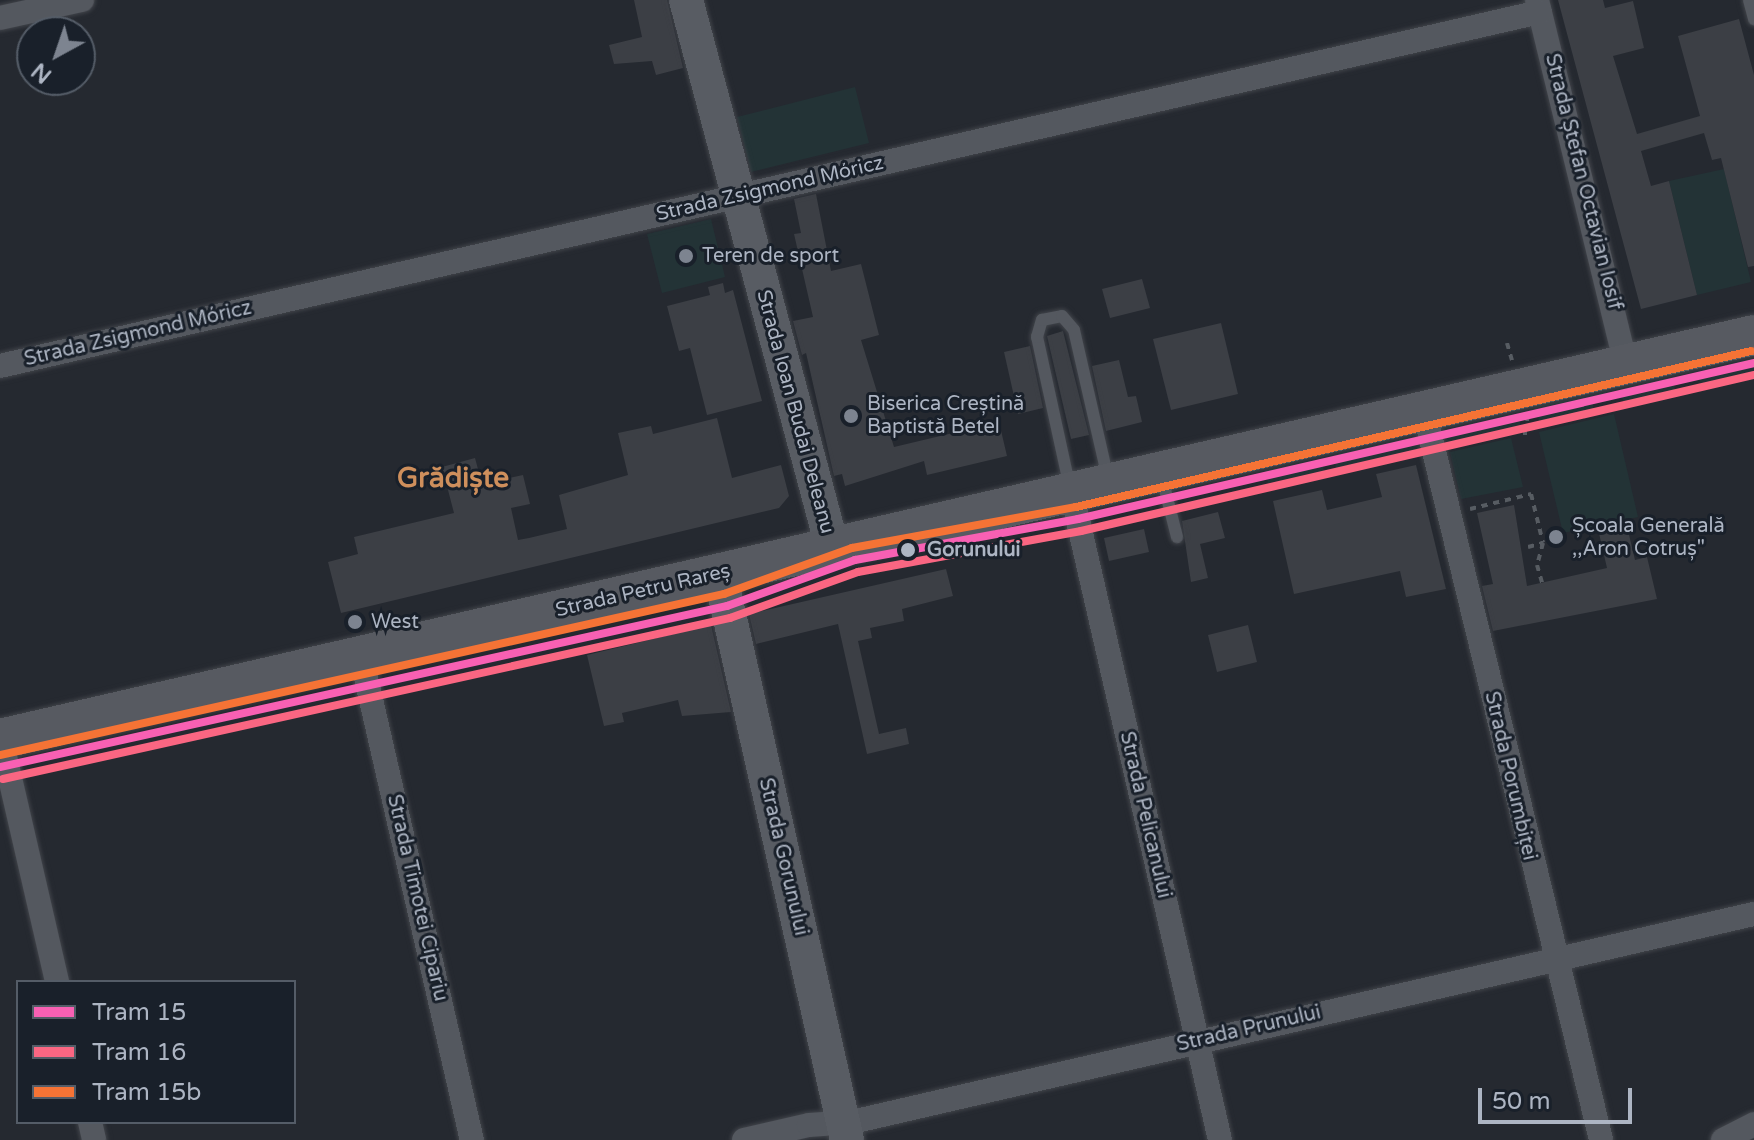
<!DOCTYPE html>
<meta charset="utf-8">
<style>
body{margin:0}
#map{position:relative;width:1754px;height:1140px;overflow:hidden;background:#252930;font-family:"Varela Round",sans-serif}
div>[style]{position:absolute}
.green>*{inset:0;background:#233336}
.building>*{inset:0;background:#3c3f45}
.path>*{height:4px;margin-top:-2px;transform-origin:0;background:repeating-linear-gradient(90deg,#575c62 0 6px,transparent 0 12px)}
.roads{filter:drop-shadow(0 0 2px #41444a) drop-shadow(0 0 2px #41444a)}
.lane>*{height:12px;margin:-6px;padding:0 6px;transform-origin:6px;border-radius:6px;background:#54585f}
.street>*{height:24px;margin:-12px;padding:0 12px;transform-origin:12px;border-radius:12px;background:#54585f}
.secondary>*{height:34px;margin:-17px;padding:0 17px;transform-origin:17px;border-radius:17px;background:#585c63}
.primary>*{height:40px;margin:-20px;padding:0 20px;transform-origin:20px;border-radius:20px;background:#575a61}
.tram-1>*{height:8px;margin:-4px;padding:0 4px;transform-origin:4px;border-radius:4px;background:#f860b3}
.tram-2>*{height:8px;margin:-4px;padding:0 4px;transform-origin:4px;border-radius:4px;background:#fa6682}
.tram-3>*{height:8px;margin:-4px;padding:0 4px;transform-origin:4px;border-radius:4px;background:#f57335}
.dots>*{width:22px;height:22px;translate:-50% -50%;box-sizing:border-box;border:4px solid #19202a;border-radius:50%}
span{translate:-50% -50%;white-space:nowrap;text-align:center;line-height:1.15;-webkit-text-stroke:6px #19202a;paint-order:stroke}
.street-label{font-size:20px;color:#adb5c3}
.poi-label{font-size:20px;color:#adb5c3}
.left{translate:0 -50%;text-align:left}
.stop-label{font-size:20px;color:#adb5c3;font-weight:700}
.district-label{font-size:28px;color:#ce8f5c;font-weight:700}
.legend{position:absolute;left:16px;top:980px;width:280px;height:144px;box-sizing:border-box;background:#19202a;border:2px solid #545c67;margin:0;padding:10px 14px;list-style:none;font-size:24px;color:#adb5c3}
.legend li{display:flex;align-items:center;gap:16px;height:40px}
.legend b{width:40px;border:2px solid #545c67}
.north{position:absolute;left:16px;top:16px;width:80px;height:80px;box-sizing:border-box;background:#19202a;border:2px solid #545c67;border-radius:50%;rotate:220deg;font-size:22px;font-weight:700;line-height:32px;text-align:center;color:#adb5c3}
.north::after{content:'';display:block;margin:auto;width:28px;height:36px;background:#7d8490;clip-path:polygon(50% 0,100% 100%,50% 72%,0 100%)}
.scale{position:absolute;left:1478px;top:1088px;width:154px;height:36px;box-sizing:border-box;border:4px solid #adb5c3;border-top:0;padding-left:10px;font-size:24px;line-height:28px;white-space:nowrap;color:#adb5c3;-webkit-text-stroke:6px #19202a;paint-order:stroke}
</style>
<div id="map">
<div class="green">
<div style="clip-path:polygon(855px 87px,869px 143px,751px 172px,737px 117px)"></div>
<div style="clip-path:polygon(1724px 169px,1751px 282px,1697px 295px,1669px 181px)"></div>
<div style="clip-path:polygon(711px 219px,725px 277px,662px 293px,647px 234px)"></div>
<div style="clip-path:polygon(1754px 358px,1754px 372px,1701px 385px,1697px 372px)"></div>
<div style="clip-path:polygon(1672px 377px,1676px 393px,1624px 405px,1620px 389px)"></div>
<div style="clip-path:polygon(1606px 392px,1609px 401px,1593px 404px,1594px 411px,1540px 423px,1534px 407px)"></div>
<div style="clip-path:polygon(1518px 413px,1521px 427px,1447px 444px,1444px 430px)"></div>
<div style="clip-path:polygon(1614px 414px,1638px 517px,1563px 533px,1539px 432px)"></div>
<div style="clip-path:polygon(1416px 436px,1419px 450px,1336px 468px,1333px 455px)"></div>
<div style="clip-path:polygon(1511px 438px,1523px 487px,1461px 499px,1450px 452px)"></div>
<div style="clip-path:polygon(1321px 459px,1324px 471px,1268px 483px,1265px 470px)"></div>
</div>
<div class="building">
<div style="clip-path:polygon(634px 0,667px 0,683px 68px,656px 75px,652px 61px,614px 64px,609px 45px,642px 37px)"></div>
<div style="clip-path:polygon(1558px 0,1603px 0,1605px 8px,1633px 1px,1644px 48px,1613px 56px,1637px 134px,1700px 116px,1678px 36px,1739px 19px,1754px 75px,1754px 266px,1748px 267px,1721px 158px,1712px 160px,1704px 133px,1641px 151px,1651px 186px,1669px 181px,1697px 295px,1641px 309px)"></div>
<div style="clip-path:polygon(816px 194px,831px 271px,861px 264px,879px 335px,861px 340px,894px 447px,999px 422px,1007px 456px,927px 475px,924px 461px,845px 486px,842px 474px,834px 476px,806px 353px,802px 355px,793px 321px,813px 317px,794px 234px,801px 233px,794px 199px)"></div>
<div style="clip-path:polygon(1142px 279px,1150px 308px,1110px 318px,1102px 289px)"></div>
<div style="clip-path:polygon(723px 283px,725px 293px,733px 290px,762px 401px,707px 415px,690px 348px,679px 351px,667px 306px,710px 295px,708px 287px)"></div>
<div style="clip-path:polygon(1221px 323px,1238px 394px,1171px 410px,1153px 339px)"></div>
<div style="clip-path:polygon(1063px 331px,1089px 435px,1071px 439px,1047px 336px)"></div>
<div style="clip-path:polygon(1030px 346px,1043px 408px,1018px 414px,1004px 352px)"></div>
<div style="clip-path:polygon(1119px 360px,1128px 397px,1136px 396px,1142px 422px,1106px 431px,1092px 366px)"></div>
<div style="clip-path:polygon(717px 418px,732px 478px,781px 465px,789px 496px,779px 508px,341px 613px,328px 562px,358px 554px,354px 537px,454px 513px,442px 467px,475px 458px,482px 484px,523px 475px,530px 504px,511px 508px,518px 540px,529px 538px,567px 529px,559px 495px,628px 475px,618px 433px,651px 426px,653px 434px)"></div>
<div style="clip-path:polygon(1416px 465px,1446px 589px,1406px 597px,1400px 571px,1294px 594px,1273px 501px,1322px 490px,1327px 510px,1382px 497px,1376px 474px)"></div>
<div style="clip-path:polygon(1514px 505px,1527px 586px,1607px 568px,1598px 529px,1626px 522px,1635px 560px,1647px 557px,1657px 599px,1493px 631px,1482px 586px,1493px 584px,1477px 513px)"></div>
<div style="clip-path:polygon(1218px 512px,1225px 538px,1200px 544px,1208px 578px,1191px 582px,1182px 521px)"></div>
<div style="clip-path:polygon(1144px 529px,1149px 552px,1109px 561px,1104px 538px)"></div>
<div style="clip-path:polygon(946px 569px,953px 596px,902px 609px,904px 621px,870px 628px,872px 638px,858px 641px,879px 734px,906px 728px,909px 744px,867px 754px,838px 624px,756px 644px,749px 614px)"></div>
<div style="clip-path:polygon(711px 625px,731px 712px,682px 716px,678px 700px,622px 713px,624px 722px,604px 726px,587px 655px)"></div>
<div style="clip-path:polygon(1248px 625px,1257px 662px,1217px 672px,1208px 635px)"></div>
</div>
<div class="path">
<div style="left:1507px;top:343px;width:18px;rotate:74deg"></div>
<div style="left:1526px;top:415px;width:16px;rotate:76deg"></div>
<div style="left:1525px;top:431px;width:4px;rotate:90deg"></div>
<div style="left:1470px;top:509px;width:63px;rotate:-13.8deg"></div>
<div style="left:1531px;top:494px;width:50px;rotate:76.2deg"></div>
<div style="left:1543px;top:543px;width:23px;rotate:105deg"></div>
<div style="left:1537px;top:565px;width:19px;rotate:74deg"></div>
<div style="left:1528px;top:547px;width:16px;rotate:-15deg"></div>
</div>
<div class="roads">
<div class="lane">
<div style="left:1749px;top:0;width:20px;rotate:75deg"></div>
<div style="left:1162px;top:478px;width:61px;rotate:75.7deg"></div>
<div style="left:1070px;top:488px;width:155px;rotate:-102.3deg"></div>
<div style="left:1037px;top:337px;width:18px;rotate:-74deg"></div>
<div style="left:1042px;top:320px;width:20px;rotate:-11deg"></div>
<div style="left:1062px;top:316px;width:18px;rotate:49deg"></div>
<div style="left:1074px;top:330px;width:153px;rotate:77.1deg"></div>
</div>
<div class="street">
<div style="left:1537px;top:0;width:375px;rotate:76.3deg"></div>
<div style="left:0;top:18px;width:84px;rotate:-12.4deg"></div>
<div style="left:0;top:366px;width:1580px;rotate:-12.95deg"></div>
<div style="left:1424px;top:410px;width:751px;rotate:76.37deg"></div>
<div style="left:1071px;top:490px;width:667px;rotate:77.09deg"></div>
<div style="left:361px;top:656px;width:497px;rotate:77.1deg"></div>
<div style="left:1px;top:739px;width:249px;rotate:77deg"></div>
<div style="left:90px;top:1122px;width:18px;rotate:77deg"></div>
<div style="left:744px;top:1140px;width:67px;rotate:-13deg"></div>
<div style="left:809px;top:1125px;width:43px;rotate:-4deg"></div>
<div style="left:852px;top:1122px;width:926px;rotate:-12.99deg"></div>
<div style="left:1723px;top:1140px;width:35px;rotate:-27deg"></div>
</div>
<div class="secondary">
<div style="left:686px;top:0;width:565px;rotate:75.03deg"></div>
<div style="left:720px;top:574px;width:580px;rotate:77.35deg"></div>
</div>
<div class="primary">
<div style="left:0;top:739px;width:1800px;rotate:-12.97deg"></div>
</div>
</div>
<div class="tram-1">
<div style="left:0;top:767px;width:745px;rotate:-12.49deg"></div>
<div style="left:727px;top:606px;width:136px;rotate:-19.8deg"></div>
<div style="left:855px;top:560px;width:227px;rotate:-10.4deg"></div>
<div style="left:1078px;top:519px;width:694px;rotate:-12.99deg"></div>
</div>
<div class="tram-2">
<div style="left:3px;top:779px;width:745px;rotate:-12.49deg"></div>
<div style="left:730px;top:618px;width:136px;rotate:-19.8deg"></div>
<div style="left:858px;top:572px;width:227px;rotate:-10.4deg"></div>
<div style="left:1081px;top:531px;width:691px;rotate:-13.05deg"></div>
</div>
<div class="tram-3">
<div style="left:0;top:755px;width:742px;rotate:-12.54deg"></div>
<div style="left:724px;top:594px;width:136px;rotate:-19.8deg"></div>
<div style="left:852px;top:548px;width:228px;rotate:-10.4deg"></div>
<div style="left:1076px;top:507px;width:693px;rotate:-13.01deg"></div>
</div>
<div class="dots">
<div style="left:686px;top:256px;background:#7d8490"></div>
<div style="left:851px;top:416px;background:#7d8490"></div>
<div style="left:1556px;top:537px;background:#7d8490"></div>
<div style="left:908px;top:550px;background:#adb5c3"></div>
<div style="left:355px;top:622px;background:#7d8490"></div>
</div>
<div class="street-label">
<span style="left:1583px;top:182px;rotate:76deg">Strada Ștefan Octavian Iosif</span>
<span style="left:770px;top:189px;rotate:-13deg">Strada Zsigmond Móricz</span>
<span style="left:138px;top:334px;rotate:-13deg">Strada Zsigmond Móricz</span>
<span style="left:795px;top:412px;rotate:75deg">Strada Ioan Budai Deleanu</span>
<span style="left:643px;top:591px;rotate:-13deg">Strada Petru Rareș</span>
<span style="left:1510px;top:776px;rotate:77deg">Strada Porumbiței</span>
<span style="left:1145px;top:815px;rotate:77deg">Strada Pelicanului</span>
<span style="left:783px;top:857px;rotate:77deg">Strada Gorunului</span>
<span style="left:417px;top:898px;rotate:77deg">Strada Timotei Cipariu</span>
<span style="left:1249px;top:1029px;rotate:-13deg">Strada Prunului</span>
</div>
<div class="poi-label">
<span class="left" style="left:702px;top:256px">Teren de sport</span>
<span class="left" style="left:867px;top:416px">Biserica Creștină<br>Baptistă Betel</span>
<span class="left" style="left:1572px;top:538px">Școala Generală<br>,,Aron Cotruș"</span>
<span class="left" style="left:371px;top:622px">West</span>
</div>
<div class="stop-label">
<span class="left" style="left:927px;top:550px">Gorunului</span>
</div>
<div class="district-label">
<span style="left:453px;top:478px">Grădiște</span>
</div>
<ul class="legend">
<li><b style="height:10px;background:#f860b3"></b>Tram 15</li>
<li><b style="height:10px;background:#fa6682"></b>Tram 16</li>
<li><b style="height:10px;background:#f57335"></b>Tram 15b</li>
</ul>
<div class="north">N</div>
<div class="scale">50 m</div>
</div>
